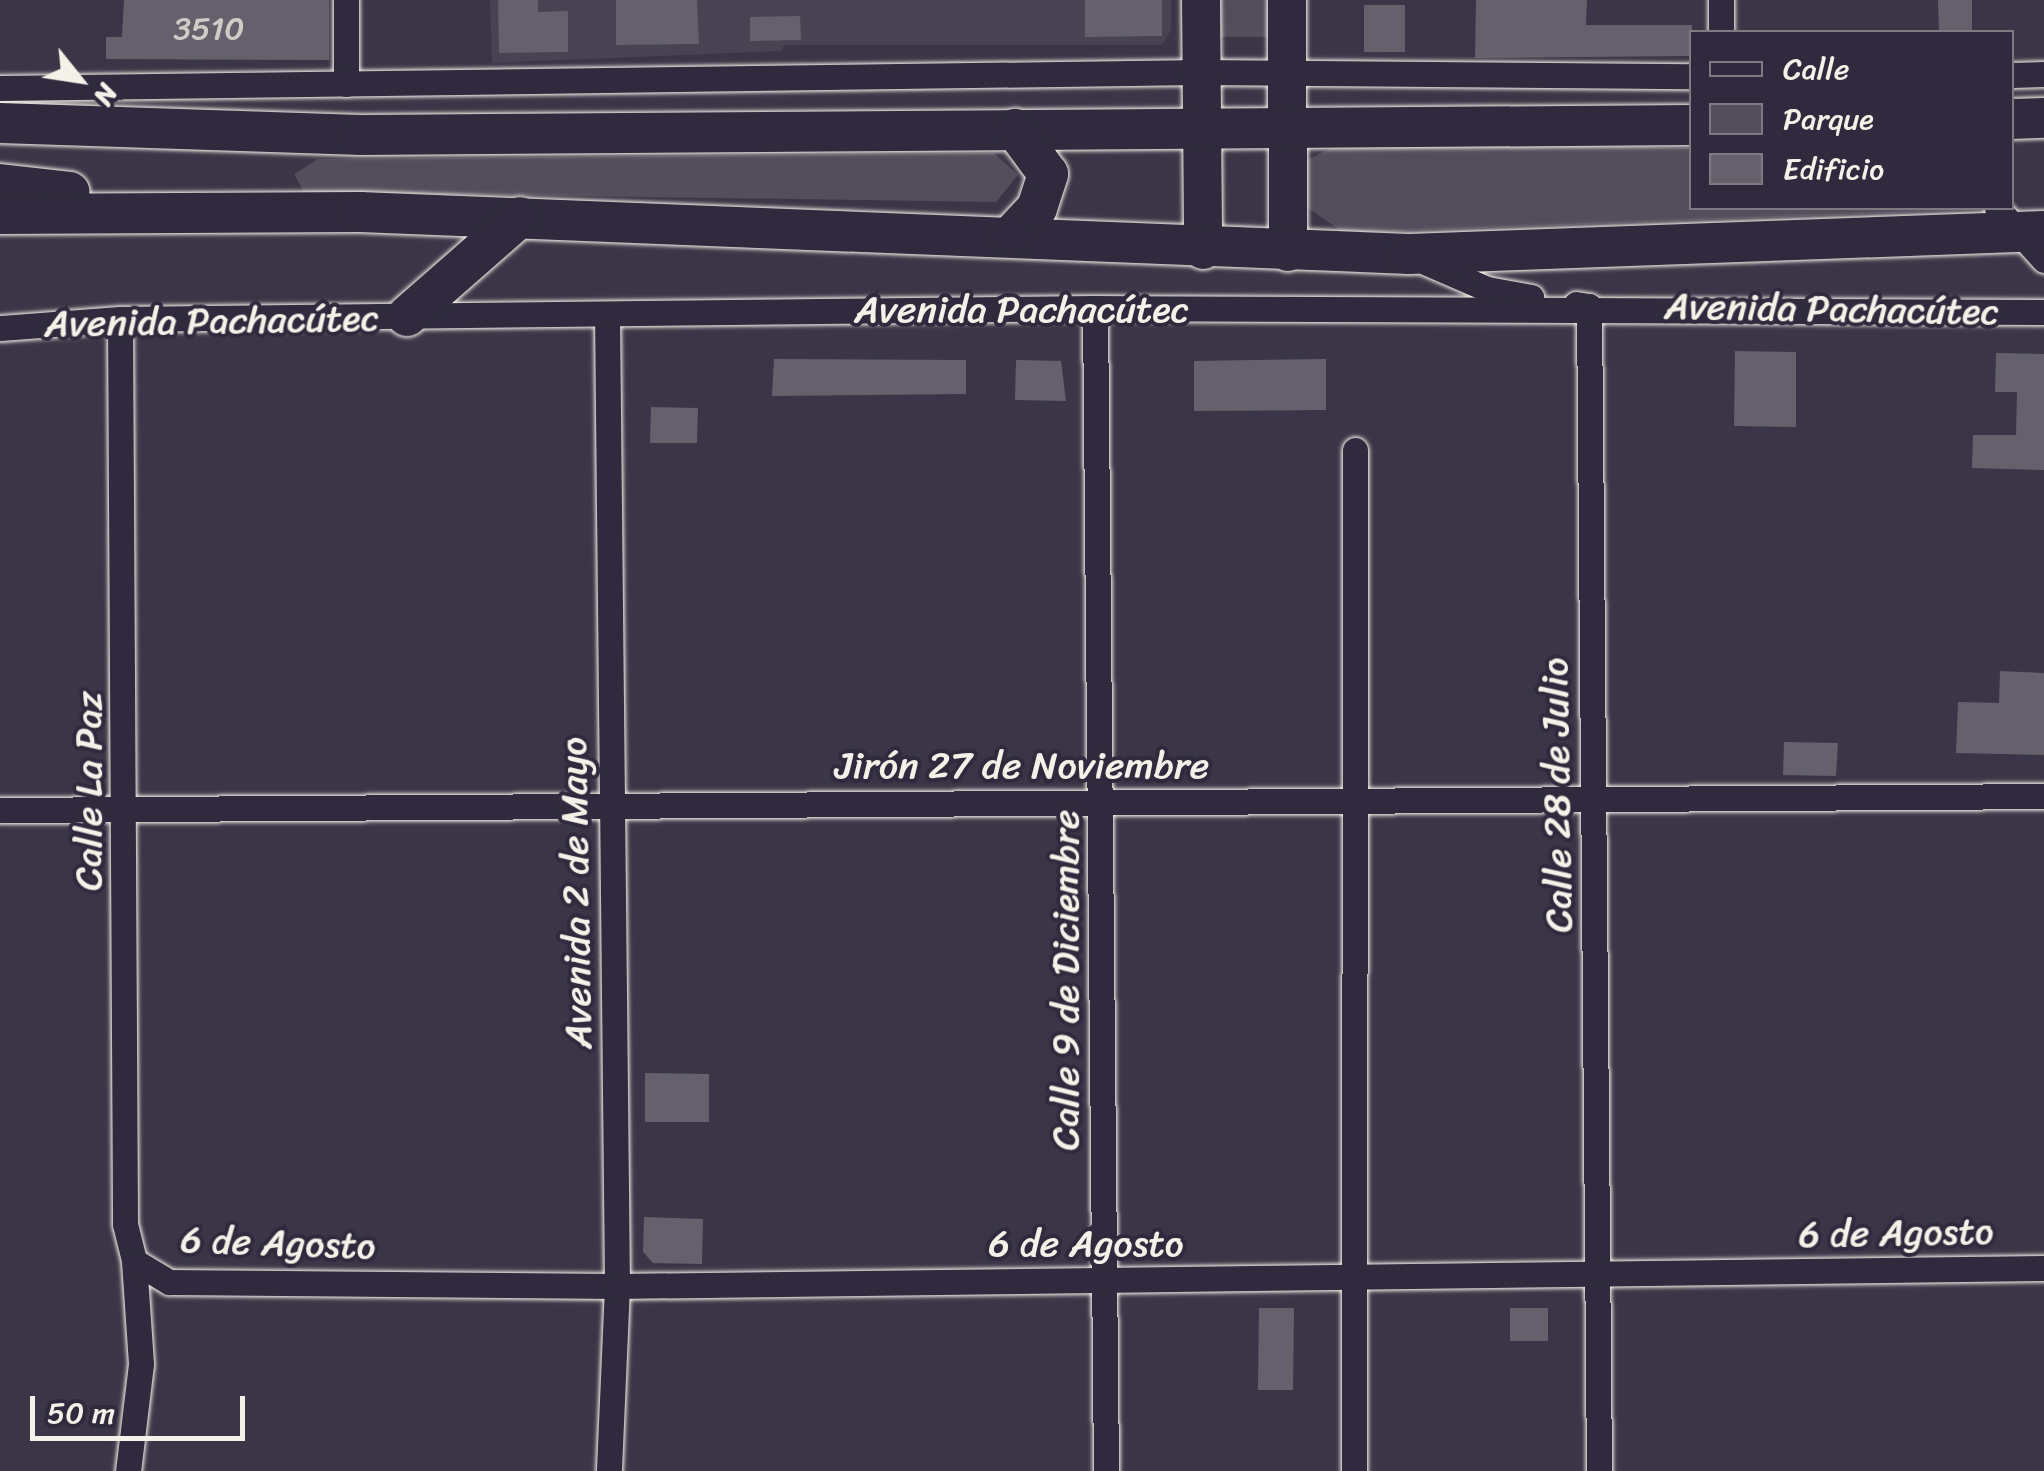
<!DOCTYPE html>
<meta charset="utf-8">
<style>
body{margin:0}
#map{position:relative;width:2044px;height:1471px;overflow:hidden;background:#3b3647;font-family:Sriracha,sans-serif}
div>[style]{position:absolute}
.built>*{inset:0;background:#484352}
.green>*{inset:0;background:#534e5c}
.building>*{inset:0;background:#65616c}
.roads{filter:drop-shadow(0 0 2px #f4f1e8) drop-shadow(0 0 2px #f4f1e8)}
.street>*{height:25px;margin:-12.5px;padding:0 12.5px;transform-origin:12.5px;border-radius:12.5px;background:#2f2a3d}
.secondary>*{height:38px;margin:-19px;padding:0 19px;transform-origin:19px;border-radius:19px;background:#2f2a3d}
.primary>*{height:40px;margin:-20px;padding:0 20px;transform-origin:20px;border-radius:20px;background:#2f2a3d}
span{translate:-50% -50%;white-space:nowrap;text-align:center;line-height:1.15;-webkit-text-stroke:8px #2f2a3d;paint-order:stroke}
.number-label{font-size:32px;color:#d0cdc9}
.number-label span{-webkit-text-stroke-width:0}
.street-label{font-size:38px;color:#f4f1e8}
.legend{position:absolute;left:1689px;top:30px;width:325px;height:180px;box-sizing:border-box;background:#2f2a3d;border:2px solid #7e7a81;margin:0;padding:12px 18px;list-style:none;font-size:30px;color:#f4f1e8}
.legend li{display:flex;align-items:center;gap:20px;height:50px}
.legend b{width:50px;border:2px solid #7e7a81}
.north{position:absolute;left:30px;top:30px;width:100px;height:100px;-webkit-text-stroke:8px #2f2a3d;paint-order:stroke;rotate:120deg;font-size:28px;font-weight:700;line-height:40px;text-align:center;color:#f4f1e8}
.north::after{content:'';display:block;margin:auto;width:35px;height:45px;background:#f4f1e8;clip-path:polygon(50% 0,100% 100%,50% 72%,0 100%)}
.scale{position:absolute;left:30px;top:1396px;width:215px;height:45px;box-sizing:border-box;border:5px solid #f4f1e8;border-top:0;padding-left:12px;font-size:30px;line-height:35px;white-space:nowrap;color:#f4f1e8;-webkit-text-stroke:8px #2f2a3d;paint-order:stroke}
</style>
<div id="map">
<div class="built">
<div style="clip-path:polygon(490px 0,1171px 0,1171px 30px,1162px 45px,784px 45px,781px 51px,492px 63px)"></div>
</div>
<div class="green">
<div style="clip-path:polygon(1215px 0,1268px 0,1268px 37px,1215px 37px)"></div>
<div style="clip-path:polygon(1340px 143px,1691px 148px,1692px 208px,1970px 210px,1344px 233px,1298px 201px,1300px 164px)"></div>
<div style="clip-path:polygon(994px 153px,1018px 175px,996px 202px,304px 192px,294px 174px,318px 159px)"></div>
</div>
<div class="building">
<div style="clip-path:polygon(124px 0,329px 0,329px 60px,106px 59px,106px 37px,122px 37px)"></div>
<div style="clip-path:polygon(498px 0,538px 0,538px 12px,568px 11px,568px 52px,499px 53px)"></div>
<div style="clip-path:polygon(616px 0,697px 0,699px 44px,616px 45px)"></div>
<div style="clip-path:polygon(1085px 0,1162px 0,1162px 36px,1085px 37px)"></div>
<div style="clip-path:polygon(1476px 0,1587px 0,1586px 25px,1692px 25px,1692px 56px,1475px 58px)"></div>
<div style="clip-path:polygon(1938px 0,1972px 0,1972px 32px,1939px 32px)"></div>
<div style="clip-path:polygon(1364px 5px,1405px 5px,1405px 52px,1364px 52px)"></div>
<div style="clip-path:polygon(800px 16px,801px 40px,750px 41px,750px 17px)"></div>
<div style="clip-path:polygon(1735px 351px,1796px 352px,1796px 427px,1734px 426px)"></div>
<div style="clip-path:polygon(1996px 353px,2044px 354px,2044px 470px,1972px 468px,1973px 435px,2016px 435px,2017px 392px,1995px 392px)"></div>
<div style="clip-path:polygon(774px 359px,966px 360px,966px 394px,772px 396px)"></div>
<div style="clip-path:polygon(1326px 359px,1326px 410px,1194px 411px,1194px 361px)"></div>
<div style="clip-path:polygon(1016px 360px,1061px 361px,1066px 401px,1015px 400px)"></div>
<div style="clip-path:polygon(651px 407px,698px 408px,697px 443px,650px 443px)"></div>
<div style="clip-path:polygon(2000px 671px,2044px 673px,2044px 755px,1956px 753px,1958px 702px,1999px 703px)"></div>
<div style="clip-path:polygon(1784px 742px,1838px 743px,1836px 776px,1783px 775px)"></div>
<div style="clip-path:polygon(645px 1073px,709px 1074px,709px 1122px,645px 1122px)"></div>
<div style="clip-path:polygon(644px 1217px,703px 1219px,702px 1264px,653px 1263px,643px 1252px)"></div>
<div style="clip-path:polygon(1259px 1308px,1294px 1308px,1293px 1390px,1258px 1390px)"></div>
<div style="clip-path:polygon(1510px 1308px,1548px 1308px,1548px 1341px,1510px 1341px)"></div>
</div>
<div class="roads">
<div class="street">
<div style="left:346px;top:0;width:84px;rotate:90deg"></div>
<div style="left:1721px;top:32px;width:32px;rotate:-90deg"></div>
<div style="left:2012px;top:75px;width:32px;rotate:-2deg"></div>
<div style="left:0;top:88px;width:1201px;rotate:-0.76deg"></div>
<div style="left:1201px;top:72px;width:491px;rotate:0.5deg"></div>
<div style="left:1997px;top:208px;width:70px;rotate:47.9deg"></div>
<div style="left:1418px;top:259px;width:75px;rotate:23.5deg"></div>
<div style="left:1487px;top:289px;width:45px;rotate:10.3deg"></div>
<div style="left:1576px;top:304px;width:13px;rotate:9deg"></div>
<div style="left:1589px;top:306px;width:1165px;rotate:89.51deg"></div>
<div style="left:1095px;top:308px;width:1163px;rotate:89.46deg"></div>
<div style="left:607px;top:314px;width:972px;rotate:89.41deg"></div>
<div style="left:617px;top:1286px;width:185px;rotate:92.5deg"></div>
<div style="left:120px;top:319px;width:905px;rotate:89.68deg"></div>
<div style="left:125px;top:1224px;width:38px;rotate:76deg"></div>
<div style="left:134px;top:1261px;width:103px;rotate:86.1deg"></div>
<div style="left:141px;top:1364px;width:108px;rotate:96.9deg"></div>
<div style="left:0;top:328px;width:120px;rotate:-4.3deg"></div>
<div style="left:120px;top:319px;width:975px;rotate:-0.65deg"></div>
<div style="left:1095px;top:308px;width:949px;rotate:0.24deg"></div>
<div style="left:0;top:810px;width:2044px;rotate:-0.39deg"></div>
<div style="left:134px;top:1261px;width:41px;rotate:31deg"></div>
<div style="left:169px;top:1282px;width:448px;rotate:0.5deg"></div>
<div style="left:617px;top:1286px;width:1427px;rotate:-0.72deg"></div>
<div style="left:1354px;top:1471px;width:1021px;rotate:-89.94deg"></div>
</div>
<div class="secondary">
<div style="left:1201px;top:0;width:250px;rotate:89.5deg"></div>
<div style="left:1287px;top:0;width:252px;rotate:89.8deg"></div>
</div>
<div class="primary">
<div style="left:2012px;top:119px;width:32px;rotate:-2deg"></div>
<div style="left:0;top:123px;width:361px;rotate:1.9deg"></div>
<div style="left:361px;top:135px;width:1331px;rotate:-0.43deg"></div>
<div style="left:0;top:184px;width:70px;rotate:6.5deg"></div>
<div style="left:0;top:214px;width:360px;rotate:-0.3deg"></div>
<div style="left:360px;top:212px;width:1050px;rotate:2.29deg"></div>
<div style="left:1409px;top:254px;width:635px;rotate:-2.07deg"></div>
<div style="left:1011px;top:236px;width:38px;rotate:-47deg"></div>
<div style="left:1037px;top:208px;width:36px;rotate:-72deg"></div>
<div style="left:1048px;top:174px;width:56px;rotate:-126.3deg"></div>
<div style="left:407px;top:316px;width:150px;rotate:-41.2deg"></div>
</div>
</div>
<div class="number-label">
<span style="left:209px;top:29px">3510</span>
</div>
<div class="street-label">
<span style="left:1832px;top:309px;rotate:1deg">Avenida Pachacútec</span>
<span style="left:1022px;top:310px">Avenida Pachacútec</span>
<span style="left:212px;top:321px;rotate:-1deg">Avenida Pachacútec</span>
<span style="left:1022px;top:766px">Jirón 27 de Noviembre</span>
<span style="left:89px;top:791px;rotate:-90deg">Calle La Paz</span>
<span style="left:1557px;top:795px;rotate:-91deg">Calle 28 de Julio</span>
<span style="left:576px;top:893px;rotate:-91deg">Avenida 2 de Mayo</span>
<span style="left:1066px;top:980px;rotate:-90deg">Calle 9 de Diciembre</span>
<span style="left:1896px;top:1233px;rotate:-1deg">6 de Agosto</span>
<span style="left:278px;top:1243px;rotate:2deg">6 de Agosto</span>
<span style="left:1086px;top:1244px">6 de Agosto</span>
</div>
<ul class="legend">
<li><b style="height:12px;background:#2f2a3d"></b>Calle</li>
<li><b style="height:28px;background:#534e5c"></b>Parque</li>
<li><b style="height:28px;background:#65616c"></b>Edificio</li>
</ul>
<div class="north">N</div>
<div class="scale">50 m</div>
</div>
